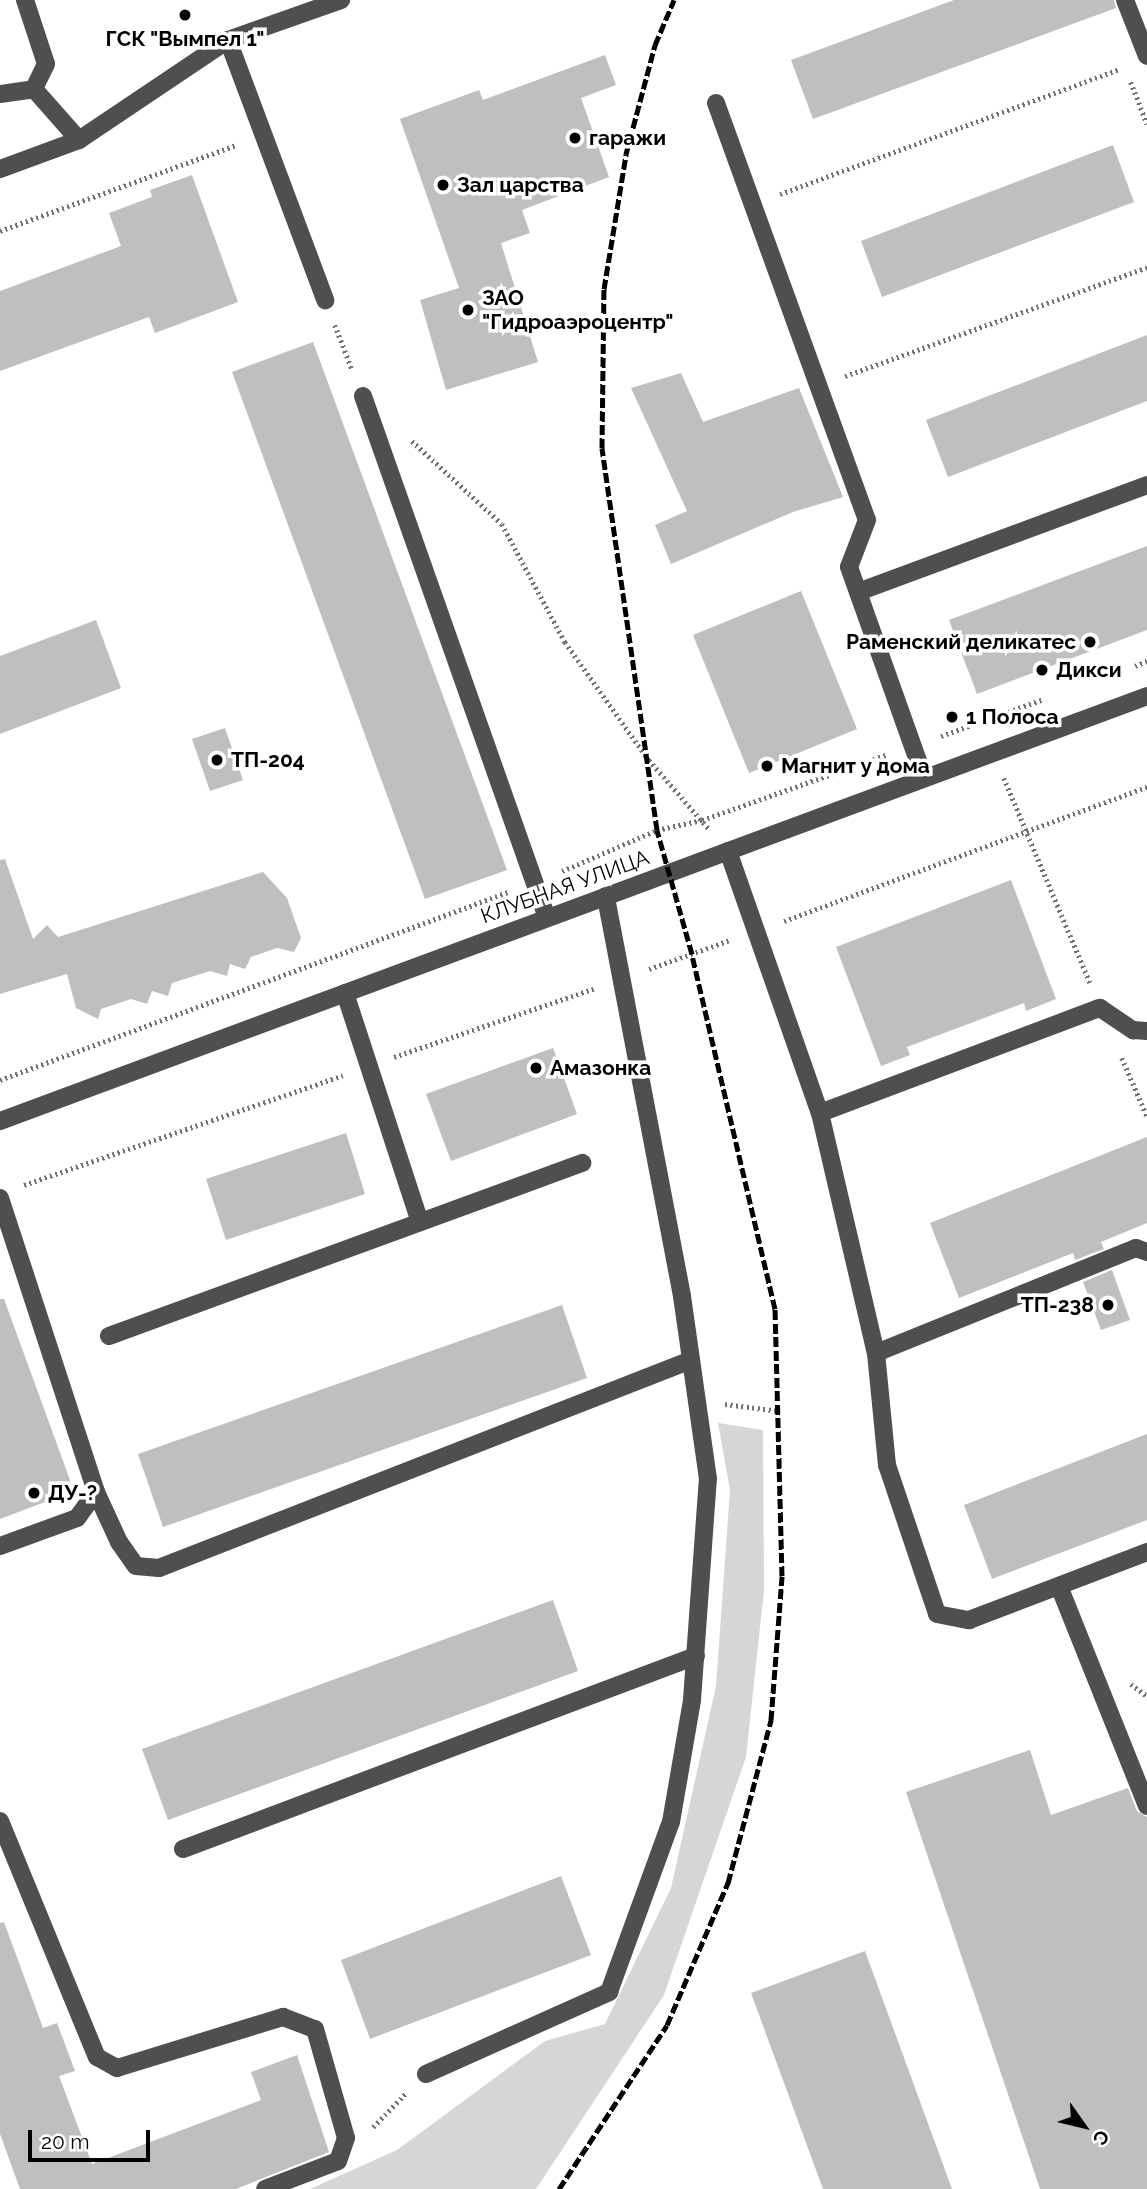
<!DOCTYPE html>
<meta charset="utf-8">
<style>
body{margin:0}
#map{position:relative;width:1147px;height:2189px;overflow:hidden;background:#fff;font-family:Raleway,sans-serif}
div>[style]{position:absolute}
.green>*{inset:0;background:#d6d6d6}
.building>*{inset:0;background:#bfbfbf}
.path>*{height:4.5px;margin-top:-2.25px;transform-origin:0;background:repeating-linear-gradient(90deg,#717171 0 2px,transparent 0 5.5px)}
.minor>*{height:18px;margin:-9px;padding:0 9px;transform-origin:9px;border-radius:9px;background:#4f4f4f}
.rail>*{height:5px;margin-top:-2.5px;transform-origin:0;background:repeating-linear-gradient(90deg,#000 0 10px,transparent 0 13.5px)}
.dots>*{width:19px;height:19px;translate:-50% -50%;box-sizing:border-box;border:4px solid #fff;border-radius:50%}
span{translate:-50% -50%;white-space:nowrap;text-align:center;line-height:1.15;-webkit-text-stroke:7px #fff;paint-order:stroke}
.poi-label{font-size:21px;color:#000;font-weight:700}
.left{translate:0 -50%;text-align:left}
.right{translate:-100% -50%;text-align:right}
.street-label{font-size:21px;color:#000}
.north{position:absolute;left:1049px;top:2091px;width:70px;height:70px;-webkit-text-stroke:5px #fff;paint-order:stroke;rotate:124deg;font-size:19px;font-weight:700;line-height:28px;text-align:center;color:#000}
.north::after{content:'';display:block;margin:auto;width:24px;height:32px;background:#000;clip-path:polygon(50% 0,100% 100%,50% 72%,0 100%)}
.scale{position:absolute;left:28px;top:2130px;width:122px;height:32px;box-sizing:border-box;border:4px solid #000;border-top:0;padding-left:9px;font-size:21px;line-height:24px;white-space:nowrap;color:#000;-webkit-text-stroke:5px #fff;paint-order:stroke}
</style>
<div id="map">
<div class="green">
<div style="clip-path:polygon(718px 1423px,763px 1430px,764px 1590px,746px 1757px,664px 1995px,536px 2189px,310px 2189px,397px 2150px,545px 2041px,605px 2024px,671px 1888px,716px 1686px,730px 1490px)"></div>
</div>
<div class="building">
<div style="clip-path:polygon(954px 0,1114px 0,1116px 8px,813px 119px,791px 60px)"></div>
<div style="clip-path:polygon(605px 55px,616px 85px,581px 98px,609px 177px,522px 210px,530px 233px,501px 243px,538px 362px,446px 390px,420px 300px,459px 288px,400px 119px,479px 90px,483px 100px)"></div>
<div style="clip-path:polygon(1113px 145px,1134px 202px,882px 297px,861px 241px)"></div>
<div style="clip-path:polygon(192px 175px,238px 302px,155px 333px,149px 317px,0 371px,0 291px,121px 246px,109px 213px,152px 197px,150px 190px)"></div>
<div style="clip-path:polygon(1147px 335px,1147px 401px,948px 477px,926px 420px)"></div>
<div style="clip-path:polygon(313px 342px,507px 870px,425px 899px,232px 372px)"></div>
<div style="clip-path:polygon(681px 373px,703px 422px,799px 388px,843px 497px,793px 512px,671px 564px,655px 525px,687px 511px,631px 388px)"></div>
<div style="clip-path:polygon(1147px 546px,1147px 630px,977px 694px,949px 620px)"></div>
<div style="clip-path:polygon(801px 591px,857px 729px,749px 773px,693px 635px)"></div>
<div style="clip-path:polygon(96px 620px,121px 688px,0 734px,0 656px)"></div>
<div style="clip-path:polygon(225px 728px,243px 780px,210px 791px,192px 739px)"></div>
<div style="clip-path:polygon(5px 859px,33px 939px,47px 925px,58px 937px,263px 872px,287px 898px,301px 938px,294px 952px,277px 948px,251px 957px,245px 969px,230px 964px,227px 976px,210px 971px,172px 983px,168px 996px,152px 991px,147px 1004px,131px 999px,101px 1009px,98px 1019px,76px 1008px,67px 974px,0 994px,0 860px)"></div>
<div style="clip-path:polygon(1011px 880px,1056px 999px,1026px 1011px,1024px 1003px,907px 1047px,910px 1055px,881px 1066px,836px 947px)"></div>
<div style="clip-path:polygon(553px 1048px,577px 1114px,451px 1161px,426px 1094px)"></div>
<div style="clip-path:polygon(346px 1133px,365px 1194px,226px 1240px,206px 1179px)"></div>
<div style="clip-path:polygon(1147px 1137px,1147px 1223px,1101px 1242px,1104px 1249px,1075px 1260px,1073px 1253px,959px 1298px,930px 1223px)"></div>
<div style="clip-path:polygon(1112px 1270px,1130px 1320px,1101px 1330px,1083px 1282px)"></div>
<div style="clip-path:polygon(0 1299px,4px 1299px,74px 1491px,0 1519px)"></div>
<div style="clip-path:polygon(562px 1305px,587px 1378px,163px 1527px,138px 1454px)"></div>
<div style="clip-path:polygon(1147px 1434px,1147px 1520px,992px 1579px,964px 1505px)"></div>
<div style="clip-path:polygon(553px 1600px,578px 1671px,168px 1820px,142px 1749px)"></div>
<div style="clip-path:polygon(1030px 1750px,1051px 1815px,1128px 1788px,1137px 1811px,1147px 1817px,1147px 2189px,1040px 2189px,906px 1792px)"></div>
<div style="clip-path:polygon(561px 1876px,591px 1955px,370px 2039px,341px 1960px)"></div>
<div style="clip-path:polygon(4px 1922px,43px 2028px,57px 2023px,75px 2071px,59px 2076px,92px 2164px,261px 2100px,251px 2072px,297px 2055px,329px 2152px,236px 2189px,20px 2189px,0 2134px,0 1923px)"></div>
<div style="clip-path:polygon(865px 1951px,952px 2189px,823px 2189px,751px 1993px)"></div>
</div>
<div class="path">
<div style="left:1131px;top:82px;width:45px;rotate:69.1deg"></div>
<div style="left:780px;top:194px;width:362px;rotate:-20.2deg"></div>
<div style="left:0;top:231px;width:251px;rotate:-20deg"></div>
<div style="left:335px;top:325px;width:47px;rotate:68.9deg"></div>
<div style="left:845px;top:376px;width:321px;rotate:-19.8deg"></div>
<div style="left:412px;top:441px;width:122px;rotate:42.7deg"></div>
<div style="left:502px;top:524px;width:134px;rotate:61.9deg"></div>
<div style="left:565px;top:642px;width:145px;rotate:54.6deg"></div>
<div style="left:649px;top:760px;width:91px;rotate:49deg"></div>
<div style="left:1135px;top:666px;width:13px;rotate:-23deg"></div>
<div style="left:941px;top:736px;width:109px;rotate:-19.8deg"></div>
<div style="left:1004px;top:778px;width:222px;rotate:67.2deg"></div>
<div style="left:562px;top:871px;width:103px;rotate:-23.3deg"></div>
<div style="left:657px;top:830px;width:46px;rotate:-12.5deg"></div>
<div style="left:702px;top:820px;width:195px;rotate:-19.5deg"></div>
<div style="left:784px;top:921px;width:387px;rotate:-20.3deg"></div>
<div style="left:649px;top:969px;width:86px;rotate:-19.7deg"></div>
<div style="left:394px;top:1057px;width:213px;rotate:-18.9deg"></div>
<div style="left:1122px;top:1058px;width:63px;rotate:66.7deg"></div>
<div style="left:0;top:1080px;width:542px;rotate:-20.31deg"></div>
<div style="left:24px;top:1185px;width:337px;rotate:-19deg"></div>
<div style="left:725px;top:1404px;width:55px;rotate:7.3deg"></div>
<div style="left:1131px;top:1684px;width:20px;rotate:37deg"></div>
<div style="left:373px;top:2127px;width:47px;rotate:-45.9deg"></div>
</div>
<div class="minor">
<div style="left:25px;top:0;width:67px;rotate:71.8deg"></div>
<div style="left:46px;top:64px;width:28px;rotate:116deg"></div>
<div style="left:1125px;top:0;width:60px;rotate:68.6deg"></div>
<div style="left:228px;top:40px;width:278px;rotate:69.5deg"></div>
<div style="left:0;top:94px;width:34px;rotate:-8deg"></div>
<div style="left:34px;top:89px;width:68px;rotate:48.6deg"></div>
<div style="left:716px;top:103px;width:443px;rotate:70.1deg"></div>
<div style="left:867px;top:520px;width:50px;rotate:111deg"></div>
<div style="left:849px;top:567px;width:224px;rotate:70.4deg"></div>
<div style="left:0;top:169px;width:84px;rotate:-20.2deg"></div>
<div style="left:79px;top:140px;width:179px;rotate:-33.9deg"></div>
<div style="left:228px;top:40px;width:120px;rotate:-19.5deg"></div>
<div style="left:363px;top:396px;width:553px;rotate:70.58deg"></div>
<div style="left:858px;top:592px;width:308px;rotate:-20.3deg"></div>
<div style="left:728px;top:851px;width:278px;rotate:70.7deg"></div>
<div style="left:820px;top:1113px;width:246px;rotate:76.9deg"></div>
<div style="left:876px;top:1353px;width:113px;rotate:84.4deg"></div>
<div style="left:887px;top:1465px;width:157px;rotate:71.4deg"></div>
<div style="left:937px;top:1614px;width:33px;rotate:11deg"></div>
<div style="left:969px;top:1620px;width:191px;rotate:-20.9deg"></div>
<div style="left:345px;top:993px;width:241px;rotate:71.9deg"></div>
<div style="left:820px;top:1113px;width:299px;rotate:-20.6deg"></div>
<div style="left:1100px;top:1008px;width:40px;rotate:34deg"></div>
<div style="left:1133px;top:1030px;width:14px;rotate:4deg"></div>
<div style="left:0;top:1121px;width:1223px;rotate:-20.33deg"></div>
<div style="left:0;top:1198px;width:309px;rotate:71.9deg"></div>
<div style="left:96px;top:1492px;width:32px;rotate:126deg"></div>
<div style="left:77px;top:1518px;width:82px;rotate:160deg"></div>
<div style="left:109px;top:1336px;width:504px;rotate:-20.09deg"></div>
<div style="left:876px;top:1353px;width:280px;rotate:-22deg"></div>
<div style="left:1136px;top:1248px;width:12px;rotate:20deg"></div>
<div style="left:96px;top:1492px;width:55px;rotate:65.3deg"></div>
<div style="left:119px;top:1542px;width:29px;rotate:55deg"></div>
<div style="left:136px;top:1566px;width:23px;rotate:5deg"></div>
<div style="left:159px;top:1568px;width:571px;rotate:-21.35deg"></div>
<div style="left:1059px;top:1586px;width:237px;rotate:68.2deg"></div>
<div style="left:0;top:1821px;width:255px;rotate:67.7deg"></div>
<div style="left:97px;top:2057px;width:23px;rotate:29deg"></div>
<div style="left:117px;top:2068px;width:174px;rotate:-17.1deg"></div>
<div style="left:283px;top:2017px;width:34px;rotate:21deg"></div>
<div style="left:315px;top:2029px;width:113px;rotate:74.1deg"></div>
<div style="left:346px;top:2138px;width:24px;rotate:109deg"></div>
<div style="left:338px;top:2161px;width:78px;rotate:159deg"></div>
<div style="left:183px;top:1849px;width:548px;rotate:-20.62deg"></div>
<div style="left:426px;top:2074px;width:201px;rotate:-24.1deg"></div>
<div style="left:609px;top:1992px;width:181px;rotate:-70deg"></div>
<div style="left:671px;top:1822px;width:124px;rotate:-80.2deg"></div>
<div style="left:692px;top:1700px;width:222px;rotate:-85.9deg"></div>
<div style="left:708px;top:1479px;width:185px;rotate:-98.1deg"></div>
<div style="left:682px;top:1296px;width:407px;rotate:-100.8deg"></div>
</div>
<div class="rail">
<div style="left:559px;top:2189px;width:196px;rotate:-56.6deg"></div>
<div style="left:667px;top:2025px;width:155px;rotate:-66.8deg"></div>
<div style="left:728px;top:1883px;width:169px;rotate:-75.2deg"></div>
<div style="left:771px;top:1720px;width:144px;rotate:-85.6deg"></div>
<div style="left:782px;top:1576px;width:267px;rotate:-91.5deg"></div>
<div style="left:775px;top:1309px;width:365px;rotate:-103.2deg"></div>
<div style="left:692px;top:954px;width:129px;rotate:-105.8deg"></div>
<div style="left:657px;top:830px;width:386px;rotate:-98.2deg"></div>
<div style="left:602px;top:448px;width:159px;rotate:-89.3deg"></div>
<div style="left:604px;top:289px;width:137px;rotate:-80.7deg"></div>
<div style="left:626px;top:154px;width:113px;rotate:-75.1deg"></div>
<div style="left:655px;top:45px;width:49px;rotate:-67.1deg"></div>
</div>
<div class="dots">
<div style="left:185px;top:15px;background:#000"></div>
<div style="left:575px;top:138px;background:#000"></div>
<div style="left:443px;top:185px;background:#000"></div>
<div style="left:468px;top:310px;background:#000"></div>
<div style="left:1090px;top:642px;background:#000"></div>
<div style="left:1042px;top:670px;background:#000"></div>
<div style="left:952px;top:717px;background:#000"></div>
<div style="left:217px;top:760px;background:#000"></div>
<div style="left:767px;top:766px;background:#000"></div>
<div style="left:536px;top:1068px;background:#000"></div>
<div style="left:1108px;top:1305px;background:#000"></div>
<div style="left:34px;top:1493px;background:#000"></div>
</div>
<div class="poi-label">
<span style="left:185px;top:39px">ГСК "Вымпел 1"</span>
<span class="left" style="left:589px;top:138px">гаражи</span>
<span class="left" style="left:457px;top:185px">Зал царства</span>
<span class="left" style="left:482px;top:310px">ЗАО<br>"Гидроаэроцентр"</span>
<span class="right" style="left:1076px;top:642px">Раменский деликатес</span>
<span class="left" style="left:1056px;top:670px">Дикси</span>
<span class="left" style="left:966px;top:717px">1 Полоса</span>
<span class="left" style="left:231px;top:760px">ТП-204</span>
<span class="left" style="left:781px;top:766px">Магнит у дома</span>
<span class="left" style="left:550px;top:1068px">Амазонка</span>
<span class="right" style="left:1094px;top:1305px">ТП-238</span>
<span class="left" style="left:48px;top:1493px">ДУ-?</span>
</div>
<div class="street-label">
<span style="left:565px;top:887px;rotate:-20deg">КЛУБНАЯ УЛИЦА</span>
</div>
<div class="north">С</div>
<div class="scale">20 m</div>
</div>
